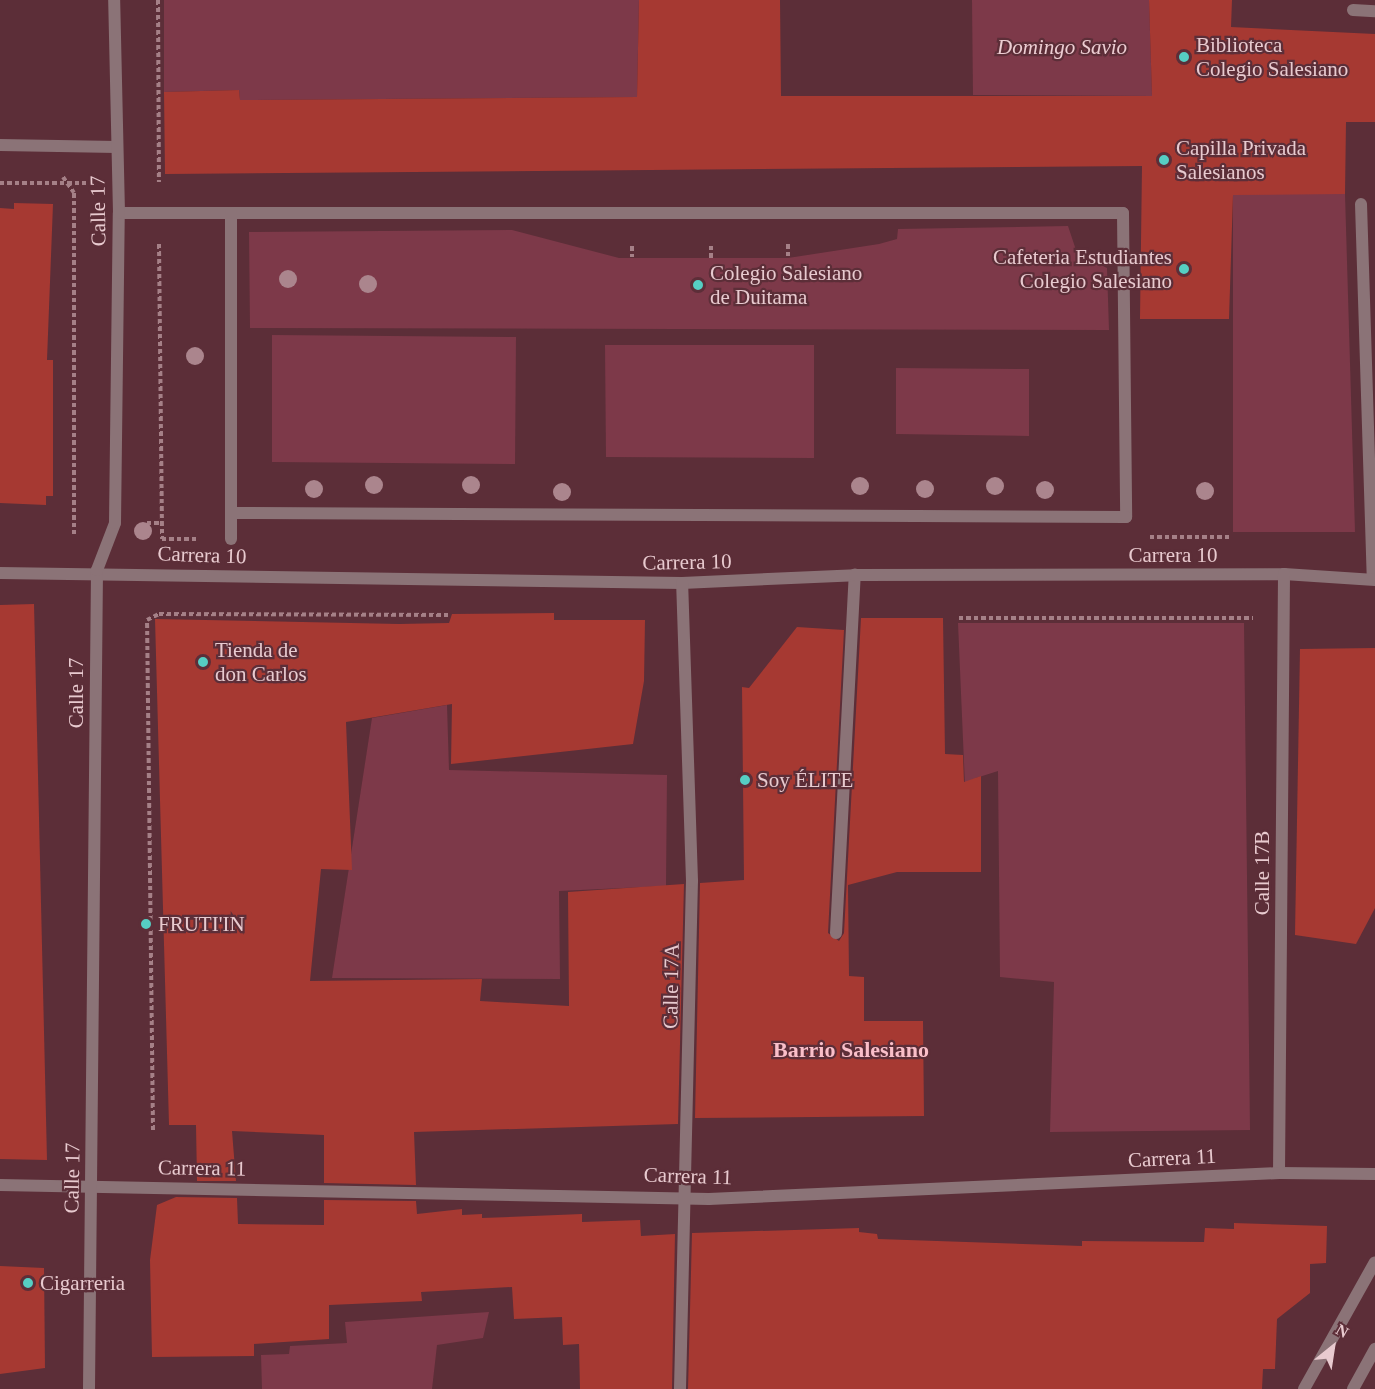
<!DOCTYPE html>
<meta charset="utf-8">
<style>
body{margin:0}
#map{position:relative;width:1375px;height:1389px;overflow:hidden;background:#5c2e38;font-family:Georgia,serif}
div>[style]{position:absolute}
.green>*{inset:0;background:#7d3949}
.building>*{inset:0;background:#a63932}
.path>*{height:4px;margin-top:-2px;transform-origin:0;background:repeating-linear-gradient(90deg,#a58087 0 4.5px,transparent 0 7.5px)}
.lane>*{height:12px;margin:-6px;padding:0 6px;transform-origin:6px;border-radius:6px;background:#8b7377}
.street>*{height:12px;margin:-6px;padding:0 6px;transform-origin:6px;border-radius:6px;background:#8b7377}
.trees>*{width:18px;height:18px;margin:-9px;border-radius:50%;background:#ab858d}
.dots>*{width:16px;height:16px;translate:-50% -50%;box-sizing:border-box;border:3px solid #5c2e38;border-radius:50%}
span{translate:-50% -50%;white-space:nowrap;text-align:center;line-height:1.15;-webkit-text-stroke:4.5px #5c2e38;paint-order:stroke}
.poi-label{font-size:21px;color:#e8cacf}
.left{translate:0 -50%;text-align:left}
.right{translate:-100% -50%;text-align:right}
.park-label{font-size:21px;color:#eccdd2;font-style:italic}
.street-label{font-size:21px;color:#e8cacf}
.neighbourhood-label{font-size:22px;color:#fabfc9;font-weight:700}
.north{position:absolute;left:1303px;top:1317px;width:60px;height:60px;-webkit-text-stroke:4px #5c2e38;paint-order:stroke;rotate:30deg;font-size:16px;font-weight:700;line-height:24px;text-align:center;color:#e8cacf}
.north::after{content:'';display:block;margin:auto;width:21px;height:27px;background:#e8cacf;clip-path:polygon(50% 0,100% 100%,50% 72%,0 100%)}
</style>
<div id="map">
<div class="green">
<div style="clip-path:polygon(164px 0,639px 0,637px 97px,240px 100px,239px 90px,164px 92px)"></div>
<div style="clip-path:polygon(972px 0,1149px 0,1152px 96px,973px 95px)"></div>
<div style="clip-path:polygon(1233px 194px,1345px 194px,1355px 532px,1233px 532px)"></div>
<div style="clip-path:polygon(1068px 226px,1077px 253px,1107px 268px,1109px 330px,250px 328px,249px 232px,512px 230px,619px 258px,788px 258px,879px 244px,897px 239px,898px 229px)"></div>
<div style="clip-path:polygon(272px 335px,516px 337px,515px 464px,272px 462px)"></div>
<div style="clip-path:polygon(605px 345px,814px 345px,814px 458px,606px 457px)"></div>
<div style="clip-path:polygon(896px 368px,1029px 369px,1029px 436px,896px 434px)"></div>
<div style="clip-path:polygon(958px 623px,1244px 623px,1250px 1130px,1050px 1132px,1054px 982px,1000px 977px,998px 771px,976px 778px,975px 787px,965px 786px)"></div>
<div style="clip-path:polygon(447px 705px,449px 770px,667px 775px,666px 886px,559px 891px,560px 979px,332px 978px,372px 718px)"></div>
<div style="clip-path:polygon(489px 1312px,483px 1338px,437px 1345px,432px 1389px,262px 1389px,261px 1355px,289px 1354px,290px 1346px,347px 1343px,345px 1322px)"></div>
</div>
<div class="building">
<div style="clip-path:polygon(639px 0,780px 0,781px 96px,1152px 96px,1149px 0,1232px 0,1231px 27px,1375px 34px,1375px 122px,1346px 122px,1345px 194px,1233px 195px,1229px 319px,1140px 319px,1142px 166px,165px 174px,164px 92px,239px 90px,240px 100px,637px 97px)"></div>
<div style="clip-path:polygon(14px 203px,53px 204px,47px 360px,53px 360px,53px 496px,46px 496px,46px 505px,0 503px,0 208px,14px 209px)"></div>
<div style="clip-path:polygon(34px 604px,47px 1160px,0 1159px,0 605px)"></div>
<div style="clip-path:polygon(554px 613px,554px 620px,645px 620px,644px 681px,633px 744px,451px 764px,452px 704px,346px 722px,352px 870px,321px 869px,310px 981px,482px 979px,480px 1001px,569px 1006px,568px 892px,684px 884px,678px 1124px,414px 1132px,416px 1185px,324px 1183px,324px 1135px,232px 1131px,236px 1181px,197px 1181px,196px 1125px,169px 1125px,155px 619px,399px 624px,449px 623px,452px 614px)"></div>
<div style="clip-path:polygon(861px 618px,943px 618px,945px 754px,963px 755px,964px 782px,981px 776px,981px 872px,897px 872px,848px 885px,849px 976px,864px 977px,864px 1021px,923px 1021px,924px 1116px,695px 1118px,700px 883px,744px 880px,742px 687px,749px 688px,797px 627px,844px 630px,828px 933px,839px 941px,844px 933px)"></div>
<div style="clip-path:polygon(1375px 648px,1375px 908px,1356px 944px,1295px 935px,1300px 649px)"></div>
<div style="clip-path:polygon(176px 1197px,237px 1198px,238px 1224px,324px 1225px,324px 1200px,416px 1201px,417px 1214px,462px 1209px,462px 1215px,482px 1214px,482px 1218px,582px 1214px,582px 1222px,640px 1220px,641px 1236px,675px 1234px,672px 1389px,580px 1389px,579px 1344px,563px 1345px,562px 1317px,514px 1319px,512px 1287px,421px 1292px,422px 1301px,329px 1305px,329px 1339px,254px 1344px,254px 1356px,152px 1357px,150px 1260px,157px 1205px)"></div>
<div style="clip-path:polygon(1234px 1223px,1327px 1226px,1326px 1263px,1310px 1264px,1310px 1293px,1277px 1319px,1275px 1369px,1263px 1369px,1262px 1389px,688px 1389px,692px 1233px,859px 1228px,859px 1232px,877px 1234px,878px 1239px,1082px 1246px,1082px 1241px,1204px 1242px,1205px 1228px,1234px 1229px)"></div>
<div style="clip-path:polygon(0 1266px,44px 1268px,45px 1368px,0 1374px)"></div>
</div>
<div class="path">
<div style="left:158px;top:0;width:182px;rotate:89.7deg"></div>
<div style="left:63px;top:177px;width:19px;rotate:55deg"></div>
<div style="left:74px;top:193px;width:341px;rotate:90deg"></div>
<div style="left:0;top:183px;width:86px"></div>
<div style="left:159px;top:244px;width:295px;rotate:89.4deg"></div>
<div style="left:162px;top:539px;width:36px"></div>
<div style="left:788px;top:244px;width:14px;rotate:90deg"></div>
<div style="left:632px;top:246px;width:11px;rotate:90deg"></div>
<div style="left:711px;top:258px;width:12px;rotate:-90deg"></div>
<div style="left:147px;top:523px;width:15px"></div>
<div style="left:1150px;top:537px;width:82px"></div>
<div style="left:959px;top:618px;width:294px"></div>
<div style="left:153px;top:1130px;width:510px;rotate:-90.67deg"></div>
<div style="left:147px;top:620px;width:13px;rotate:-27deg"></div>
<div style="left:159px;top:614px;width:289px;rotate:0.2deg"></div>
</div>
<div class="lane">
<div style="left:1361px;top:204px;width:375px;rotate:88.2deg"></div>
<div style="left:119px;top:213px;width:1004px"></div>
<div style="left:1123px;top:213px;width:304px;rotate:89.4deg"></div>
<div style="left:1126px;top:517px;width:895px;rotate:-179.74deg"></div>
<div style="left:231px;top:213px;width:326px;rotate:90deg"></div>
<div style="left:836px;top:933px;width:359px;rotate:-87deg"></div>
</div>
<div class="street">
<div style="left:1353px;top:10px;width:22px;rotate:3deg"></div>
<div style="left:0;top:145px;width:117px;rotate:1deg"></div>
<div style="left:0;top:573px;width:682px;rotate:0.84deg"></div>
<div style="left:682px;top:583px;width:173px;rotate:-2.6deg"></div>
<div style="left:855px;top:575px;width:429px;rotate:-0.1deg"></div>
<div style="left:1284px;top:574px;width:91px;rotate:3.8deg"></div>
<div style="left:1279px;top:1173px;width:599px;rotate:-89.52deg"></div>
<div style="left:0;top:1185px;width:709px;rotate:1.13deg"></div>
<div style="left:709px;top:1199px;width:571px;rotate:-2.61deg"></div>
<div style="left:1279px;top:1173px;width:96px;rotate:0.6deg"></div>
<div style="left:89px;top:1389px;width:819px;rotate:-89.44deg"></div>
<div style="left:97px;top:570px;width:50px;rotate:-69deg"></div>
<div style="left:115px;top:523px;width:310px;rotate:-89.3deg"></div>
<div style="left:119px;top:213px;width:213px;rotate:-91.3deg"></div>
<div style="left:680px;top:1389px;width:508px;rotate:-88.65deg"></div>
<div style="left:692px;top:881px;width:298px;rotate:-91.9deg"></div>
<div style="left:1304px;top:1389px;width:145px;rotate:-60.8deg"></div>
<div style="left:1353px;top:1389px;width:46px;rotate:-61.2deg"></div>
</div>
<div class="trees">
<div style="left:288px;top:279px"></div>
<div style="left:368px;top:284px"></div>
<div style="left:195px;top:356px"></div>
<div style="left:374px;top:485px"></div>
<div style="left:471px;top:485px"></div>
<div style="left:860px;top:486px"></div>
<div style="left:995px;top:486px"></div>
<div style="left:314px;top:489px"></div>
<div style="left:925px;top:489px"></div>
<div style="left:1045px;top:490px"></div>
<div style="left:1205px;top:491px"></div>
<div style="left:562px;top:492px"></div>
<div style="left:143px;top:531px"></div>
</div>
<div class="dots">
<div style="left:1184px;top:57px;background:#56cec3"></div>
<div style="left:1164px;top:160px;background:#56cec3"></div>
<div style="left:1184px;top:269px;background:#56cec3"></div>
<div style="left:698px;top:285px;background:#56cec3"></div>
<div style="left:203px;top:662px;background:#56cec3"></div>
<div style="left:745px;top:780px;background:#56cec3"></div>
<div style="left:146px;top:924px;background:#56cec3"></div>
<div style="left:28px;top:1283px;background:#56cec3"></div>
</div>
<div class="poi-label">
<span class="left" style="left:1196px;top:57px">Biblioteca<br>Colegio Salesiano</span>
<span class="left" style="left:1176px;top:160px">Capilla Privada<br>Salesianos</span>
<span class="right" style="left:1172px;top:269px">Cafeteria Estudiantes<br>Colegio Salesiano</span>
<span class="left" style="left:710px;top:285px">Colegio Salesiano<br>de Duitama</span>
<span class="left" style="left:215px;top:662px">Tienda de<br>don Carlos</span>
<span class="left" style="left:757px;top:780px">Soy ÉLITE</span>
<span class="left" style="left:158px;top:924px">FRUTI'IN</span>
<span class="left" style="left:40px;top:1283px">Cigarreria</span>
</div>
<div class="park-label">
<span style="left:1062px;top:47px">Domingo Savio</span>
</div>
<div class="street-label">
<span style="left:98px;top:211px;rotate:-91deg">Calle 17</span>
<span style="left:202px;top:555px;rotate:2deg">Carrera 10</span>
<span style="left:1173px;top:555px">Carrera 10</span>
<span style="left:687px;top:562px;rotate:-1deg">Carrera 10</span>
<span style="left:76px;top:693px;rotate:-90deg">Calle 17</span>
<span style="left:1262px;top:873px;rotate:-90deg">Calle 17B</span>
<span style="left:671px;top:986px;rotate:-89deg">Calle 17A</span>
<span style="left:1172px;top:1158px;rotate:-3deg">Carrera 11</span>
<span style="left:202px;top:1168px;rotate:1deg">Carrera 11</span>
<span style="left:688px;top:1176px;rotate:2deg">Carrera 11</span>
<span style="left:72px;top:1178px;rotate:-89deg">Calle 17</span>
</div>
<div class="neighbourhood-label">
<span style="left:851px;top:1050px">Barrio Salesiano</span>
</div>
<div class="north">N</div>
</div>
